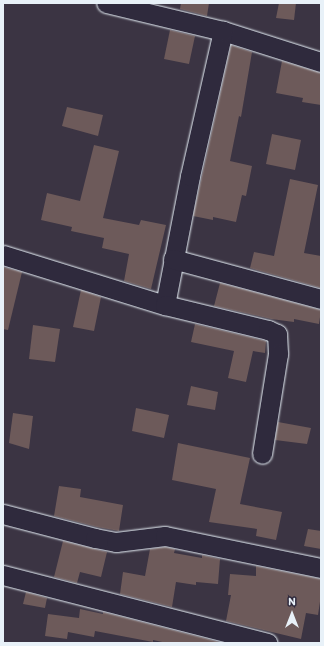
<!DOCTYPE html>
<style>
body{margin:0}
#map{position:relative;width:324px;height:646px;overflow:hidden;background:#3b3443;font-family:Itim,sans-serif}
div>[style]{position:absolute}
.building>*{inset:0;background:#6d5a5a}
.roads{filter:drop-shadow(0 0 1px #e8f1f8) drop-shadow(0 0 1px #e8f1f8)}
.minor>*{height:19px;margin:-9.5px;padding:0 9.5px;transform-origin:9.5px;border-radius:9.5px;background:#2f2a3d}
span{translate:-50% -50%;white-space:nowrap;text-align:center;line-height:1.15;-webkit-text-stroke:4px #2f2a3d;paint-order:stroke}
.frame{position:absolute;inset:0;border:4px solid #e8f1f8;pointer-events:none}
.north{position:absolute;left:272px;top:594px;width:40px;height:40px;-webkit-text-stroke:3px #2f2a3d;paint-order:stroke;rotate:0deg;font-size:11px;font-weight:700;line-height:16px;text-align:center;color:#e8f1f8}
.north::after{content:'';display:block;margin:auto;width:14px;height:18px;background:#e8f1f8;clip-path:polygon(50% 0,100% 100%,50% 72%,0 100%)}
</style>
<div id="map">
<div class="building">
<div style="clip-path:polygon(181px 3px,209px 3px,207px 16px,180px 9px)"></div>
<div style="clip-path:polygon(279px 3px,296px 3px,294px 20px,276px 18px)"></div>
<div style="clip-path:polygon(170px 30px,195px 36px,189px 64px,164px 59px)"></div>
<div style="clip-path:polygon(231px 45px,252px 52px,241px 117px,239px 116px,230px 161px,252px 166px,246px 196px,242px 195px,236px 222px,213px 217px,213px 220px,193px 216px)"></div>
<div style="clip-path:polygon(282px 61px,321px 73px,321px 105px,302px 102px,303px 98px,276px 93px)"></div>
<div style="clip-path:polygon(67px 107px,103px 115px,98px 136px,62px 126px)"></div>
<div style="clip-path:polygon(272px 134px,301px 140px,295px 170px,266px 164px)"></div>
<div style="clip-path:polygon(94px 145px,119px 151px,103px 218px,139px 225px,141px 220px,166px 225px,151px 289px,124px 281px,129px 254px,102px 248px,104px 238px,71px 231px,72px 227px,41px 220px,47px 193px,80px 201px)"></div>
<div style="clip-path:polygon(290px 179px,318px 185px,304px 253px,321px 256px,321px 288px,250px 268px,254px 252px,274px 256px)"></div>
<div style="clip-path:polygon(3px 267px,22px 272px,8px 330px,3px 329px)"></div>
<div style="clip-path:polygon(220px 283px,321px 310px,319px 324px,294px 319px,294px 322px,271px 319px,214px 306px)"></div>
<div style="clip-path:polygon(81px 290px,101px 297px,94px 331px,73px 327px)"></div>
<div style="clip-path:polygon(195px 324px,266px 341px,265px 353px,253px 351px,246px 382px,228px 378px,234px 351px,191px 342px)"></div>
<div style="clip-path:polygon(33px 325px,60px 329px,55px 362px,29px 359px)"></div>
<div style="clip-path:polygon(191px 386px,218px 392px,215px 410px,187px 405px)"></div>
<div style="clip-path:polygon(136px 408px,169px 415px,164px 438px,132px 431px)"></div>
<div style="clip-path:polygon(13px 413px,33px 416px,29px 449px,9px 443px)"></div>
<div style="clip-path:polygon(278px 422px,311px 428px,307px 444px,275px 440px)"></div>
<div style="clip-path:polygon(178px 443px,250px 458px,240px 504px,282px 512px,276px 540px,256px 536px,257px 529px,209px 522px,216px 489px,172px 480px)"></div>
<div style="clip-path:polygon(59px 486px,81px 489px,80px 497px,123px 505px,119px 531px,97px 527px,54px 516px)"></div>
<div style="clip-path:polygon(308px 529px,321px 531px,321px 549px,304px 546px)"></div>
<div style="clip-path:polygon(63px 541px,107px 552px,101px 577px,80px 572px,77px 583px,54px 577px)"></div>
<div style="clip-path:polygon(165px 547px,175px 549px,174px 553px,202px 558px,202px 555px,220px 559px,218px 584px,196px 582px,196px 585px,176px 582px,172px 607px,120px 594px,123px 572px,145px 576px,150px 549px)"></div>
<div style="clip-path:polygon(256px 566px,321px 579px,321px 595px,318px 615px,306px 613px,301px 639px,226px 621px,231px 595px,228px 595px,230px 574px,256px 576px)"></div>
<div style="clip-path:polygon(26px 592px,47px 598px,45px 608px,23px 604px)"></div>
<div style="clip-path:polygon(80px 609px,103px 614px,103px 612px,223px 643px,167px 643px,153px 640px,153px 642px,95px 631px,94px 637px,68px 632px,67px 639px,45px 636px,48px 614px,79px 618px)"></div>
</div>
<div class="roads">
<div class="minor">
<div style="left:223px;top:31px;width:103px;rotate:17.6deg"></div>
<div style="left:3px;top:255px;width:170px;rotate:17.2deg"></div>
<div style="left:165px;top:305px;width:131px;rotate:-79deg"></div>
<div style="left:190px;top:176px;width:149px;rotate:-77.2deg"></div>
<div style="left:223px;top:31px;width:120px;rotate:-166.5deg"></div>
<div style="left:173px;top:259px;width:153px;rotate:15.1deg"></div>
<div style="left:165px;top:305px;width:106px;rotate:13.6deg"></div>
<div style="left:268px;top:330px;width:10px;rotate:24deg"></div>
<div style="left:277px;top:334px;width:20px;rotate:87deg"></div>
<div style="left:278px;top:354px;width:101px;rotate:99.1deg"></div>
<div style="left:3px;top:514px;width:95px;rotate:14.6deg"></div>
<div style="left:95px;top:538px;width:21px;rotate:11deg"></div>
<div style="left:116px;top:542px;width:49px;rotate:-7deg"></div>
<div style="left:165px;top:536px;width:159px;rotate:11.6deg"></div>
<div style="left:3px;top:575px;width:273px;rotate:14.4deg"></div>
</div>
</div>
<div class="frame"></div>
<div class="north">N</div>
</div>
